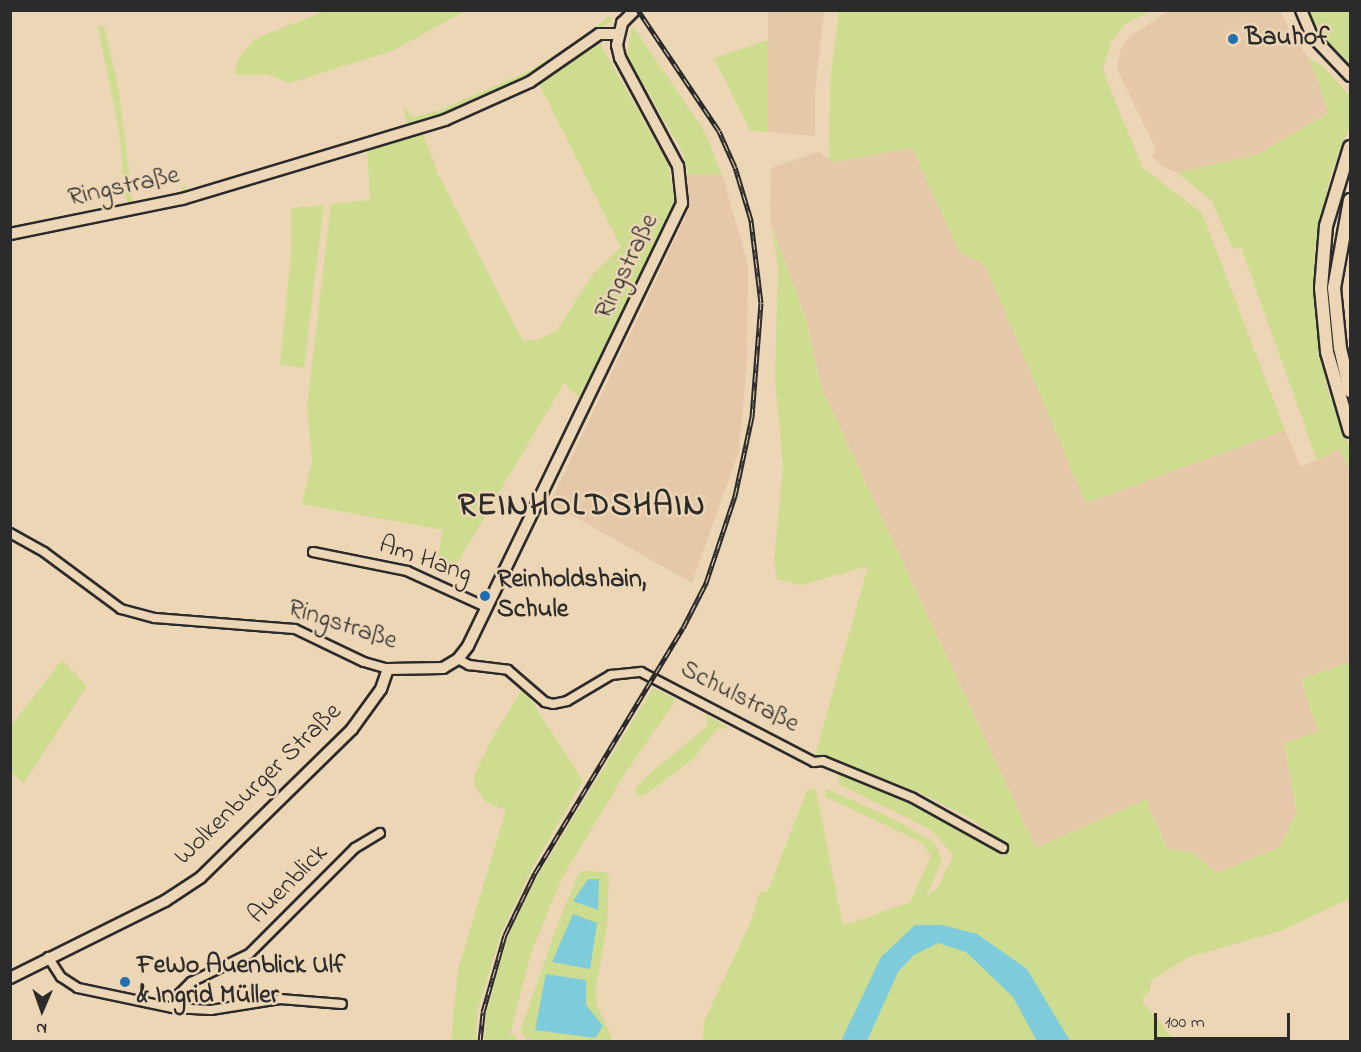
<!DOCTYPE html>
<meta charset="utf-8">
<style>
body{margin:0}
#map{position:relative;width:1361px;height:1052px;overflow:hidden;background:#edd6b6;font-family:"Indie Flower",sans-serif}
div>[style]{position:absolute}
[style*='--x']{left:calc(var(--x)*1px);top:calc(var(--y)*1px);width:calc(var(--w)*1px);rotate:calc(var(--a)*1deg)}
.built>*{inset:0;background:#e4c8a7}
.green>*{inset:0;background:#cddc8f}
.water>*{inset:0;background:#7ecbdc}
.roads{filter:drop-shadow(2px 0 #2b2b2b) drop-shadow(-2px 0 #2b2b2b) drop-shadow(0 2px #2b2b2b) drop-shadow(0 -2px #2b2b2b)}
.minor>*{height:8px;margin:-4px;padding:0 4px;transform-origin:4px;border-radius:4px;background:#edd6b6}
.tertiary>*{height:10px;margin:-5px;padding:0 5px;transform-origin:5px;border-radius:5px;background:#edd6b6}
.secondary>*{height:10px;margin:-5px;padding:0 5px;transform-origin:5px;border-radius:5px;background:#edd6b6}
.primary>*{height:12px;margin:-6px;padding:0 6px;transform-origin:6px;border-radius:6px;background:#edd6b6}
.rail>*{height:5px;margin-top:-2.5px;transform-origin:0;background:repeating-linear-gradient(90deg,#edd6b6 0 9px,#2b2b2b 0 18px);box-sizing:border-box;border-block:2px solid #2b2b2b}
.dots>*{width:16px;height:16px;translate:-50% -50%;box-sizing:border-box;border:3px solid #edd6b6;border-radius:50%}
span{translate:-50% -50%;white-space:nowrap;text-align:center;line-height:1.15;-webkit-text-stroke:5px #edd6b6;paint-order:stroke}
.poi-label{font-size:26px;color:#2b2b2b;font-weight:700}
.left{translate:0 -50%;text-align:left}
.street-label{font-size:26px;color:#2b2b2b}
.district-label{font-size:32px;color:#2b2b2b;font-weight:700;letter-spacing:1.5px}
.frame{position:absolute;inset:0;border:12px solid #2b2b2b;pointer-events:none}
.north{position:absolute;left:12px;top:980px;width:60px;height:60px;-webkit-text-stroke:4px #edd6b6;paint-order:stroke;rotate:182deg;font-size:16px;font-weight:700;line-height:24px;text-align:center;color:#2b2b2b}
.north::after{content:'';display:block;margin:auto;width:21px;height:27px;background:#2b2b2b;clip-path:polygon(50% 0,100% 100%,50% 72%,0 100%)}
.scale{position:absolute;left:1154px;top:1013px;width:136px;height:27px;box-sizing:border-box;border:3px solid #2b2b2b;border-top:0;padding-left:8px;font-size:18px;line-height:21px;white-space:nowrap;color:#2b2b2b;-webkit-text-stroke:4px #edd6b6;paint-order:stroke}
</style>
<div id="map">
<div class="built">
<i style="clip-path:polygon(768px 11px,824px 11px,815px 94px,815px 136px,768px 132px)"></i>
<i style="clip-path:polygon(1168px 11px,1281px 11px,1291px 35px,1309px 58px,1329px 112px,1259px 154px,1178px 173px,1163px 167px,1152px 156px,1156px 150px,1117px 69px,1120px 51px,1130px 36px)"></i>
<i style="clip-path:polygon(912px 148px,959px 250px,985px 264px,1086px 502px,1285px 430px,1301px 467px,1340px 449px,1350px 472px,1350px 662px,1301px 679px,1319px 733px,1284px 743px,1297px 811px,1280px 847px,1216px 873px,1193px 853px,1167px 849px,1146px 799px,1036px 848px,822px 389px,805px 316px,770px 222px,771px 168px,818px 152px,834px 162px)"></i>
<i style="clip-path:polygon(722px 174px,748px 265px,747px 362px,739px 451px,692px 583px,550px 503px,685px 218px,688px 175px)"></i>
</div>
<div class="green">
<i style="clip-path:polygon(325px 11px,325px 10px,465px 11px,392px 51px,289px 83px,269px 75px,235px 75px,237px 61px,254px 39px)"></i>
<i style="clip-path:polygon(839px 11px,1150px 11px,1124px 25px,1111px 42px,1103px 68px,1108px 84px,1143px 168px,1202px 213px,1285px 430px,1086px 503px,985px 265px,959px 251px,912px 148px,834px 162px,829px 159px,830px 82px)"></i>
<i style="clip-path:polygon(1308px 11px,1350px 11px,1350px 64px,1325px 40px)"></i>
<i style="clip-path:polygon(609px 15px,612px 21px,530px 76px,439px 116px,407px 126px,403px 106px,413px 117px,438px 111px,529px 71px,591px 32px)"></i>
<i style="clip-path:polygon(632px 25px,703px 129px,722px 174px,688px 175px,683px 153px,627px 56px)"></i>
<i style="clip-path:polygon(104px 26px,118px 86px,133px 203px,180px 193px,185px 184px,187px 193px,131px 205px,125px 197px,119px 130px,98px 27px)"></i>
<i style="clip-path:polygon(768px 40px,768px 132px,750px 131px,714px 58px)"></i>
<i style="clip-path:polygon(600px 43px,668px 164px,674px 200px,669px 218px,615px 330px,579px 397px,564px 383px,455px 567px,438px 555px,443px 530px,302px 504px,312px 460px,307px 406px,331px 204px,370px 200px,367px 146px,422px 132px,438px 173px,520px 336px,524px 341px,538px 340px,557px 330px,593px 274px,621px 247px,538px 82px)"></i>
<i style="clip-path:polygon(1309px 58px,1323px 66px,1350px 96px,1350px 125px,1330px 177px,1315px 247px,1313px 286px,1321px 360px,1329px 394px,1350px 449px,1350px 472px,1340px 449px,1317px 460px,1241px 247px,1233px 249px,1212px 201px,1178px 173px,1259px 154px,1329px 112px)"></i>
<i style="clip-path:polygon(324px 205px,304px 368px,280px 364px,291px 254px,291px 208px)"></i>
<i style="clip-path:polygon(771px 225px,805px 316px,822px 389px,1036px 848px,1146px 799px,1167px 849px,1193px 853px,1216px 873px,1280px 847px,1297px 811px,1284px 743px,1318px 732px,1301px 679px,1350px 662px,1350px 898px,1283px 930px,1189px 957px,1151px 980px,1150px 992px,1141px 1000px,1175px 1041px,703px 1042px,704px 1022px,751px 921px,760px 892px,768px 891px,808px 788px,816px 790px,843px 926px,910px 902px,931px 856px,923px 844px,907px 835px,825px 797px,825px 788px,900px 822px,935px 844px,942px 860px,926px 896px,938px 888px,953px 855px,930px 829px,840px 785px,836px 772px,912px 804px,984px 845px,990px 834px,975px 821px,916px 791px,826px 756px,815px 756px,868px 566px,801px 585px,777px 579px,774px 560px,783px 467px,775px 379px,778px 266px)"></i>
<i style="clip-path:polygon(62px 660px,87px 686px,23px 784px,11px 771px,11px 726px)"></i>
<i style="clip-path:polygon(523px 688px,583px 781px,531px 870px,501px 934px,477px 1012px,476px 1041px,451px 1041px,458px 970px,506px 810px,486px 802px,475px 787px,474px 776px,491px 740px)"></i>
<i style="clip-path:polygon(653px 688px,675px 699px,674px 703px,626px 772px,562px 878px,531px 953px,510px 1034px,517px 1036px,517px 1041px,485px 1041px,486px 1014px,508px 936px,538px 875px)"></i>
<i style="clip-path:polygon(705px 714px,729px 728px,717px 729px,693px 759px,645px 795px,636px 796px,636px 787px,649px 774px,704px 729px,708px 723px)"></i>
<i style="clip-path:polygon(evenodd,583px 871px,605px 872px,609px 876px,607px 925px,596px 987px,597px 1005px,612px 1038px,611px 1041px,537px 1041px,524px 1037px,521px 1030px,555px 931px,578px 875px,583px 871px,546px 974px,586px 980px,586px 1005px,546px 974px)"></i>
</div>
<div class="water">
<i style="clip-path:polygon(588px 879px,599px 879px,598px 910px,573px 901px)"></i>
<i style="clip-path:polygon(573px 914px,597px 923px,590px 969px,552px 962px)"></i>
<i style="clip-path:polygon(915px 925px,942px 925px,977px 934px,1027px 969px,1070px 1041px,1037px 1041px,1013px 997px,966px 952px,938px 943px,914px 955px,898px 972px,867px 1041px,841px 1041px,881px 957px)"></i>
<i style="clip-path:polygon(546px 974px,586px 980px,586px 1005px,603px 1026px,595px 1038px,535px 1030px)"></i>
</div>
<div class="roads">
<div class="minor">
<i style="--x:10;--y:533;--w:39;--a:29"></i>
<i style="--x:44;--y:552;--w:96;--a:36.5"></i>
<i style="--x:121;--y:609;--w:35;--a:15"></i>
<i style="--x:155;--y:618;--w:140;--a:4.5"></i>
<i style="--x:295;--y:629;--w:76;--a:25.6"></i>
<i style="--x:364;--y:662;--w:25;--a:16"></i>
<i style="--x:313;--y:552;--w:96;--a:11.4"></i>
<i style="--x:407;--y:571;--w:87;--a:24.5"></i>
<i style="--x:458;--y:659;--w:13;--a:29"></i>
<i style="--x:469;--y:665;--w:39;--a:7"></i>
<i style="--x:508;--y:670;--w:49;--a:40.9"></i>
<i style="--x:545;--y:702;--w:8;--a:14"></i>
<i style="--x:553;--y:704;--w:14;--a:-12"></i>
<i style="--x:567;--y:701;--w:51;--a:-30.6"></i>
<i style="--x:611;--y:675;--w:30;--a:-6"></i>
<i style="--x:641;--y:672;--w:195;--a:27.5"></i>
<i style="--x:814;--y:762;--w:9;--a:-6"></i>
<i style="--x:823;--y:761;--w:97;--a:22.3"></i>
<i style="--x:913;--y:798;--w:103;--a:29.1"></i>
<i style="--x:48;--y:957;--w:24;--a:57"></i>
<i style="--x:61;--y:977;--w:20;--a:33"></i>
<i style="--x:78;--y:988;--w:97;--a:11.9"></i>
<i style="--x:173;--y:1008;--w:38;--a:3"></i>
<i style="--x:211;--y:1010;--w:70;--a:-9.1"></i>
<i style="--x:280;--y:999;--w:62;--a:4.6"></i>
<i style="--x:173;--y:1008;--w:15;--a:-67"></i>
<i style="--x:179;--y:994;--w:17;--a:-45"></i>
<i style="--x:191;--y:982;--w:64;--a:-25.8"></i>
<i style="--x:249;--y:954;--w:150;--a:-45"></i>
<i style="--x:355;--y:848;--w:29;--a:-31"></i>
</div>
<div class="tertiary">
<i style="--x:10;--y:234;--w:176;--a:-11.5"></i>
<i style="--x:182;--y:199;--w:275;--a:-16.7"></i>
<i style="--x:445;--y:120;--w:93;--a:-24.1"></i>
<i style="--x:530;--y:82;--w:84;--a:-34.8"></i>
<i style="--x:599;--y:34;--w:20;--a:0"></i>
<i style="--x:10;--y:978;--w:173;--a:-26.4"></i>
<i style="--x:165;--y:901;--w:42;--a:-33.3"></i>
<i style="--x:200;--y:878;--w:213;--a:-44.4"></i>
<i style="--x:352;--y:729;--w:49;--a:-54.1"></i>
<i style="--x:381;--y:689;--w:21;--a:-71"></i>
<i style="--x:388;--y:669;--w:55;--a:-1"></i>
<i style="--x:443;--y:668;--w:17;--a:-31"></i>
<i style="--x:458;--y:659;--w:16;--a:-52"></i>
<i style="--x:468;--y:646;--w:492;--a:-64.2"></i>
<i style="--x:682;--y:203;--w:37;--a:-96"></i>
<i style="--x:678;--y:166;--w:123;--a:-118.2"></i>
<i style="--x:620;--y:58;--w:13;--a:-103"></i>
<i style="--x:617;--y:45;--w:23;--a:-77"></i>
<i style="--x:622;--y:23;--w:18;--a:-45"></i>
</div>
<div class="secondary">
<i style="--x:1301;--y:10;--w:28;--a:67"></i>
<i style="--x:1312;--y:36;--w:55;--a:46.5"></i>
</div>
<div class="primary">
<i style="--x:1350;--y:147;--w:83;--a:106.9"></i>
<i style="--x:1326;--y:226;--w:62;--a:94.6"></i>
<i style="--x:1321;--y:288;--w:64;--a:84.6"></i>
<i style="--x:1327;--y:352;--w:82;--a:73.8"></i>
<i style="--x:1350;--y:200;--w:89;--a:100.3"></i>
<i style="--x:1334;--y:288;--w:60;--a:84.3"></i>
<i style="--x:1340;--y:348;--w:44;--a:76.9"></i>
</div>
</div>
<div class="rail">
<i style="--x:480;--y:1042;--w:30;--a:-84"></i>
<i style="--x:483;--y:1012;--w:80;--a:-74.1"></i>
<i style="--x:505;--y:935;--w:69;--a:-64.2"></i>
<i style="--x:535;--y:873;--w:286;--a:-58.9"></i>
<i style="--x:683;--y:628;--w:51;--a:-62.9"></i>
<i style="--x:706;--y:583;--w:92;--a:-71.6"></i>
<i style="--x:735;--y:496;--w:81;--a:-77.9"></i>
<i style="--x:752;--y:417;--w:114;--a:-85.5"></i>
<i style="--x:761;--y:303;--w:84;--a:-96.9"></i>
<i style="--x:751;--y:220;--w:55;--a:-106.8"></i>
<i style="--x:735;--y:167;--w:39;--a:-114"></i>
<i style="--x:719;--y:131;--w:146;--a:-123.8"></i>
</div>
<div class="dots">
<i style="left:1233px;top:39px;background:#1f6fb2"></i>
<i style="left:485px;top:596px;background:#1f6fb2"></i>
<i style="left:125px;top:982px;background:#1f6fb2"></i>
</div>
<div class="poi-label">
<span class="left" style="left:1245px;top:39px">Bauhof</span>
<span class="left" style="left:497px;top:596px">Reinholdshain,<br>Schule</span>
<span class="left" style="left:137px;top:982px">FeWo Auenblick Ulf<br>&amp; Ingrid Müller</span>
</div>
<div class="street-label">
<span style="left:124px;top:188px;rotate:-12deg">Ringstraße</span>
<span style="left:628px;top:267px;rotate:-64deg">Ringstraße</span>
<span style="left:425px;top:561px;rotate:19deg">Am Hang</span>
<span style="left:342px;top:626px;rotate:18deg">Ringstraße</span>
<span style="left:739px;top:698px;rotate:27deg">Schulstraße</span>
<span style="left:259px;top:785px;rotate:-44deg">Wolkenburger Straße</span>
<span style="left:289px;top:885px;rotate:-45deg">Auenblick</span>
</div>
<div class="district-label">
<span style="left:582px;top:507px">REINHOLDSHAIN</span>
</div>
<div class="frame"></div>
<div class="north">N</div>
<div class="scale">100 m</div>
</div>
